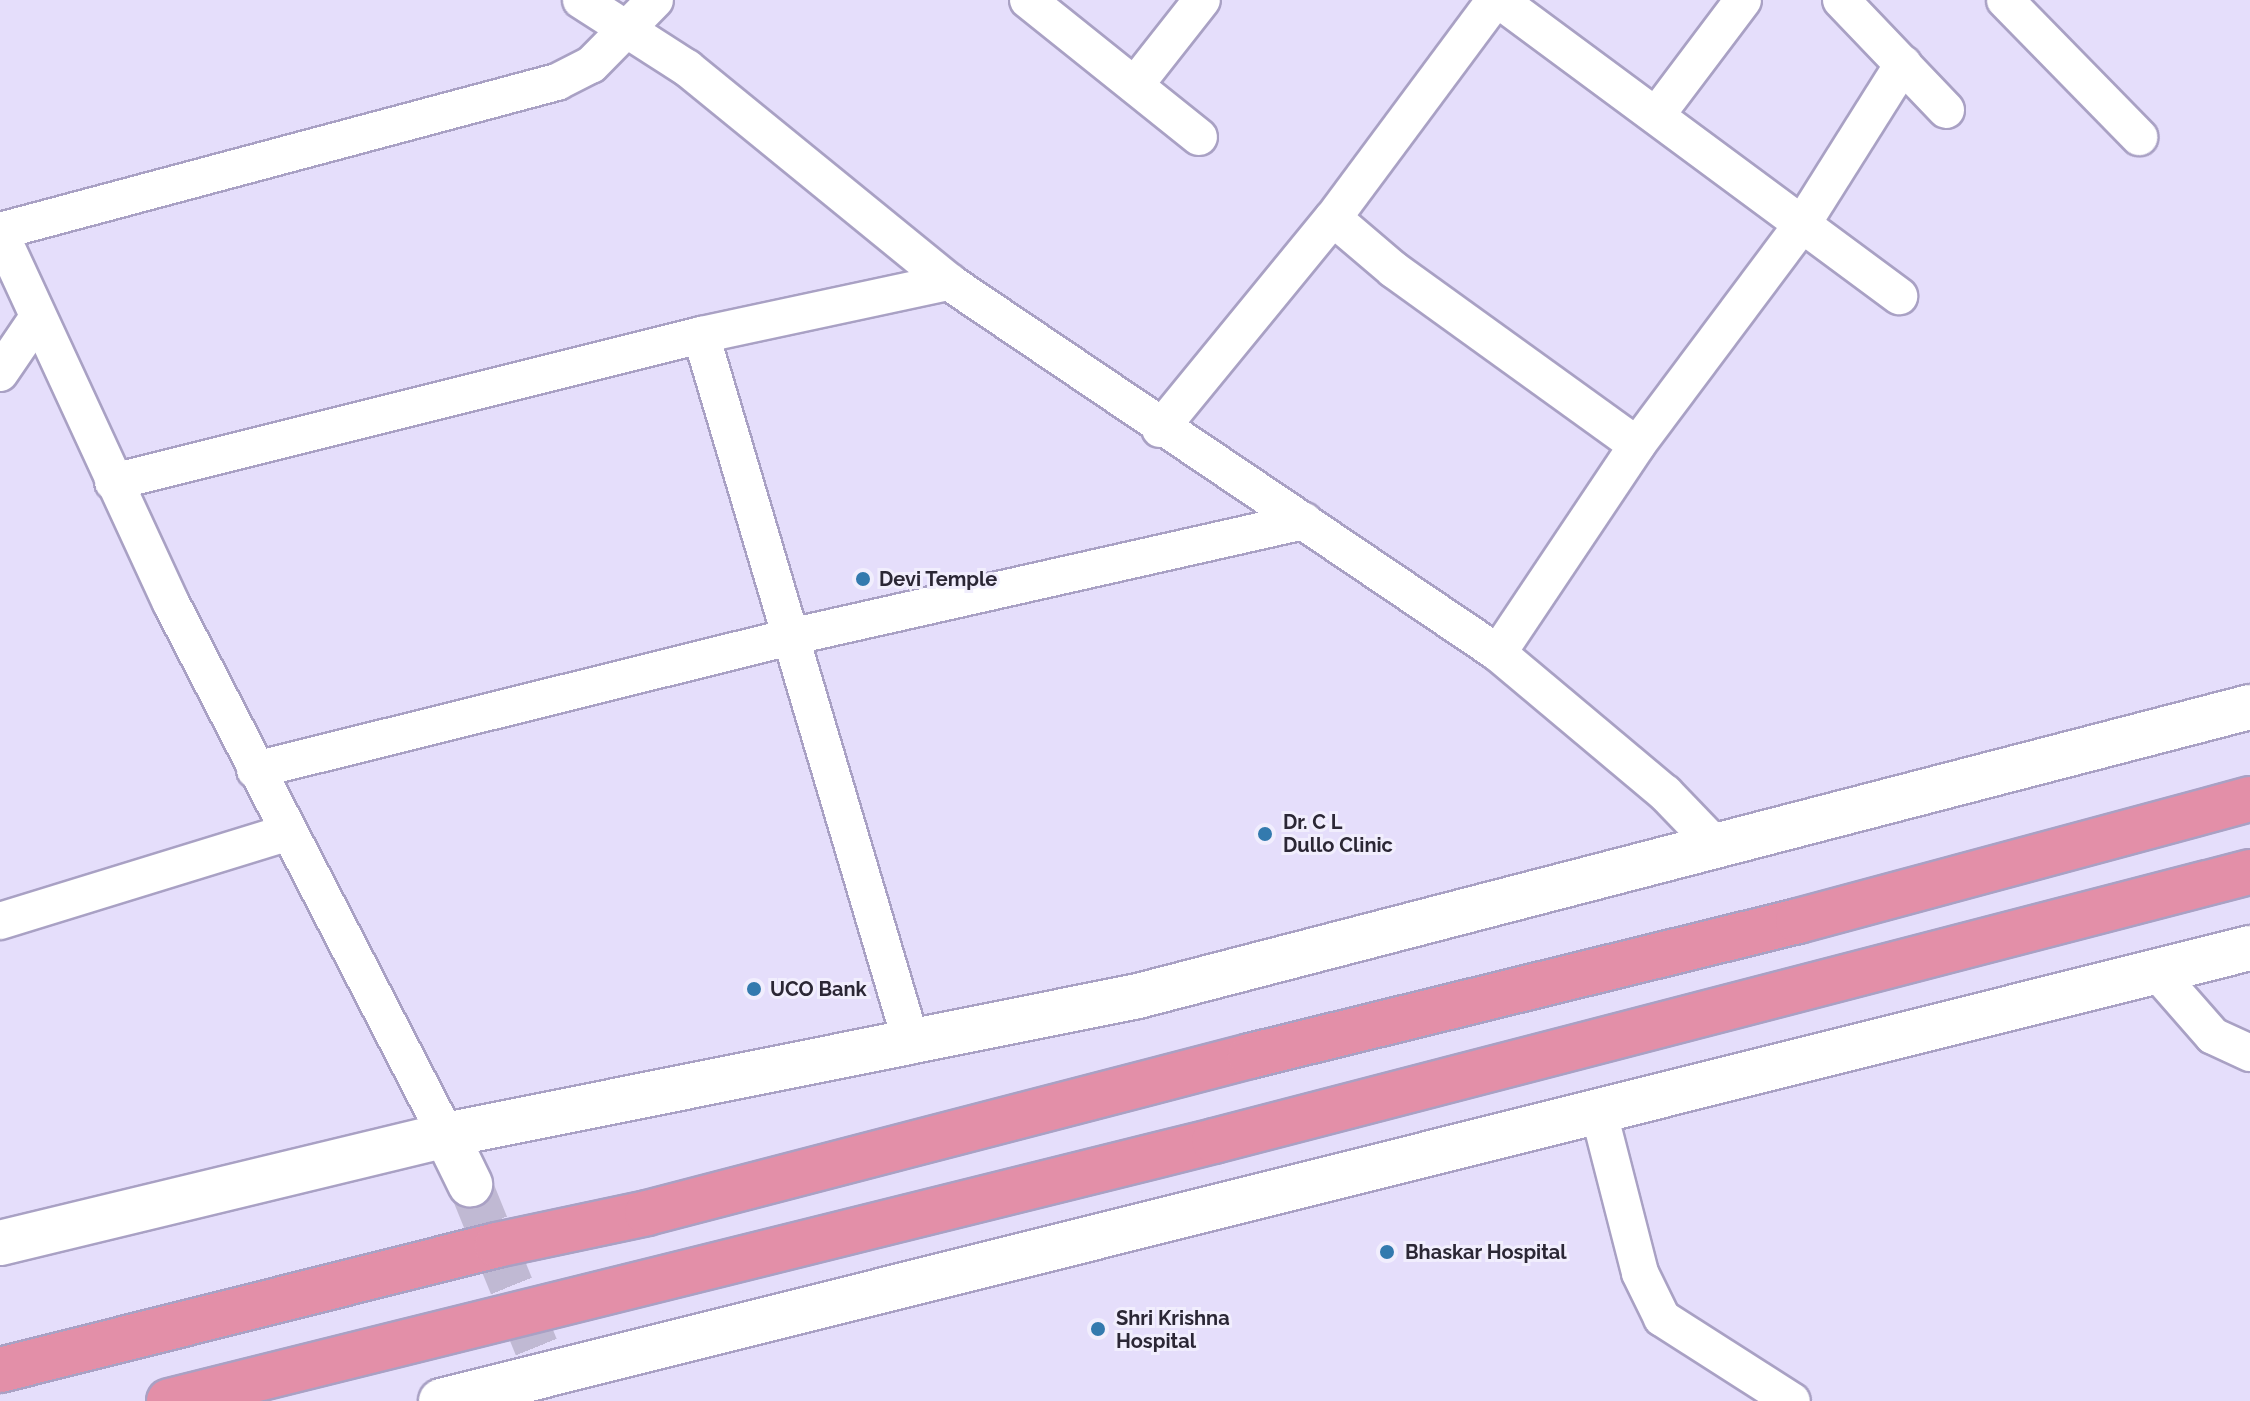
<!DOCTYPE html>
<style>
body{margin:0}
#map{position:relative;width:2250px;height:1401px;overflow:hidden;background:#e5defb;font-family:Raleway,sans-serif}
div>[style]{position:absolute}
[style*='--x']{left:calc(var(--x)*1px);top:calc(var(--y)*1px);width:calc(var(--w)*1px);rotate:calc(var(--a)*1deg)}
.tertiary-tunnel>*{height:44px;margin-top:-22px;transform-origin:0;background:repeating-linear-gradient(90deg,#c0b9d3 0 44px,transparent 0 66px)}
.roads{filter:drop-shadow(2px 0 #a9a1c4) drop-shadow(-2px 0 #a9a1c4) drop-shadow(0 2px #a9a1c4) drop-shadow(0 -2px #a9a1c4)}
.minor>*{height:36px;margin:-18px;padding:0 18px;transform-origin:18px;border-radius:18px;background:#fff}
.tertiary>*{height:44px;margin:-22px;padding:0 22px;transform-origin:22px;border-radius:22px;background:#fff}
.trunk>*{height:44px;margin:-22px;padding:0 22px;transform-origin:22px;border-radius:22px;background:#e38fa8}
.dots>*{width:22px;height:22px;translate:-50% -50%;box-sizing:border-box;border:4px solid #f1eefd;border-radius:50%}
span{translate:-50% -50%;white-space:nowrap;text-align:center;line-height:1.15;-webkit-text-stroke:6px #f1eefd;paint-order:stroke}
.poi-label{font-size:20px;color:#2b2735;font-weight:700}
.left{translate:0 -50%;text-align:left}
</style>
<div id="map">
<div class="tertiary-tunnel">
<i style="--x:470;--y:1184;--w:186;--a:67.9"></i>
</div>
<div class="roads">
<div class="minor">
<i style="--x:581;--y:0;--w:126;--a:32.7"></i>
<i style="--x:687;--y:68;--w:338;--a:39.2"></i>
<i style="--x:949;--y:282;--w:663;--a:34.05"></i>
<i style="--x:1498;--y:653;--w:218;--a:40"></i>
<i style="--x:1665;--y:793;--w:75;--a:46.1"></i>
<i style="--x:1028;--y:0;--w:219;--a:38.7"></i>
<i style="--x:1499;--y:0;--w:498;--a:36.5"></i>
<i style="--x:1841;--y:0;--w:152;--a:46.3"></i>
<i style="--x:2005;--y:0;--w:192;--a:45.6"></i>
<i style="--x:1135;--y:85;--w:108;--a:-51.8"></i>
<i style="--x:1658;--y:113;--w:141;--a:-53"></i>
<i style="--x:1333;--y:218;--w:80;--a:40.4"></i>
<i style="--x:1394;--y:270;--w:299;--a:35.8"></i>
<i style="--x:0;--y:231;--w:577;--a:-14.98"></i>
<i style="--x:557;--y:82;--w:38;--a:-27"></i>
<i style="--x:591;--y:65;--w:91;--a:-45.4"></i>
<i style="--x:0;--y:233;--w:408;--a:65.2"></i>
<i style="--x:171;--y:603;--w:599;--a:62.66"></i>
<i style="--x:701;--y:335;--w:741;--a:73.45"></i>
<i style="--x:0;--y:373;--w:64;--a:-55.8"></i>
<i style="--x:1160;--y:429;--w:273;--a:-50.7"></i>
<i style="--x:1333;--y:218;--w:272;--a:-53.4"></i>
<i style="--x:113;--y:482;--w:606;--a:-14.04"></i>
<i style="--x:701;--y:335;--w:254;--a:-12.1"></i>
<i style="--x:1498;--y:653;--w:250;--a:-56.2"></i>
<i style="--x:1637;--y:445;--w:277;--a:-53.2"></i>
<i style="--x:1803;--y:223;--w:188;--a:-57.8"></i>
<i style="--x:255;--y:770;--w:551;--a:-13.96"></i>
<i style="--x:790;--y:637;--w:527;--a:-12.72"></i>
<i style="--x:0;--y:921;--w:299;--a:-17.1"></i>
<i style="--x:2156;--y:971;--w:86;--a:48.8"></i>
<i style="--x:2213;--y:1036;--w:41;--a:24.7"></i>
<i style="--x:1599;--y:1113;--w:165;--a:75.6"></i>
<i style="--x:1640;--y:1273;--w:50;--a:63.9"></i>
<i style="--x:1662;--y:1318;--w:154;--a:32.6"></i>
</div>
<div class="tertiary">
<i style="--x:446;--y:1135;--w:55;--a:63.9"></i>
<i style="--x:0;--y:1243;--w:459;--a:-13.6"></i>
<i style="--x:446;--y:1135;--w:706;--a:-11.36"></i>
<i style="--x:1138;--y:996;--w:1149;--a:-14.57"></i>
<i style="--x:441;--y:1401;--w:1865;--a:-14.06"></i>
</div>
<div class="trunk">
<i style="--x:0;--y:1370;--w:512;--a:-14.12"></i>
<i style="--x:497;--y:1245;--w:153;--a:-12"></i>
<i style="--x:647;--y:1213;--w:623;--a:-14.59"></i>
<i style="--x:1250;--y:1056;--w:564;--a:-13.84"></i>
<i style="--x:1798;--y:921;--w:468;--a:-15.1"></i>
<i style="--x:169;--y:1401;--w:1077;--a:-13.97"></i>
<i style="--x:1214;--y:1141;--w:1070;--a:-14.56"></i>
</div>
</div>
<div class="dots">
<i style="left:863px;top:579px;background:#337aae"></i>
<i style="left:1265px;top:834px;background:#337aae"></i>
<i style="left:754px;top:989px;background:#337aae"></i>
<i style="left:1387px;top:1252px;background:#337aae"></i>
<i style="left:1098px;top:1329px;background:#337aae"></i>
</div>
<div class="poi-label">
<span class="left" style="left:879px;top:579px">Devi Temple</span>
<span class="left" style="left:1283px;top:834px">Dr. C L<br>Dullo Clinic</span>
<span class="left" style="left:770px;top:989px">UCO Bank</span>
<span class="left" style="left:1405px;top:1252px">Bhaskar Hospital</span>
<span class="left" style="left:1116px;top:1330px">Shri Krishna<br>Hospital</span>
</div>
</div>
